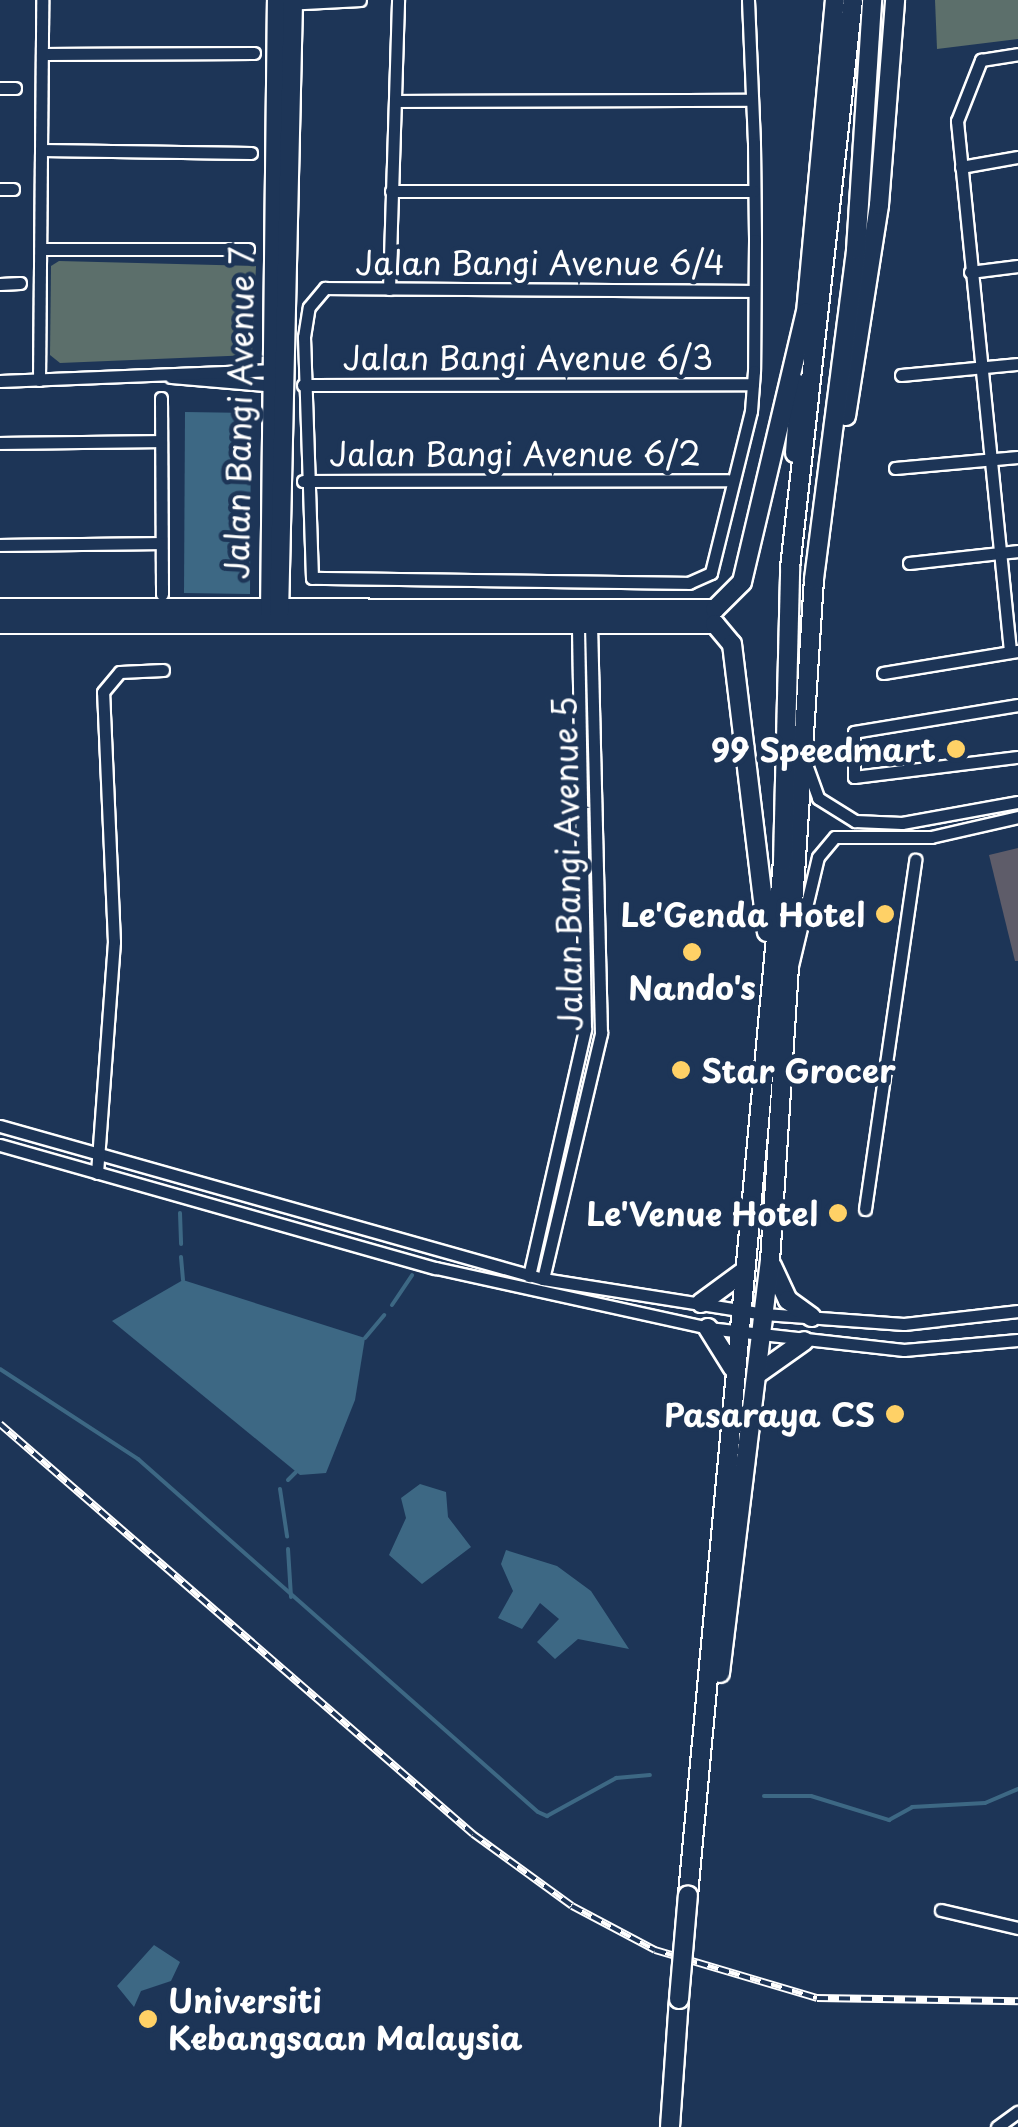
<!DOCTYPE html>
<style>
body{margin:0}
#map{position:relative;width:1018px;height:2127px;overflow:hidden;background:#1d3557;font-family:"Playpen Sans",sans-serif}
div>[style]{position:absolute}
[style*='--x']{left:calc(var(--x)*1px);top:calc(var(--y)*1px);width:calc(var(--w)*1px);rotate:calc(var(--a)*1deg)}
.green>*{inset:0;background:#5c6f6b}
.water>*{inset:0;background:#3d6884}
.stream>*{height:4px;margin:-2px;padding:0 2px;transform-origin:2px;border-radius:2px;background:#3d6884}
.building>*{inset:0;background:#5e5c69}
.roads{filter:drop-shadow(2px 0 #fff) drop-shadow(-2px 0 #fff) drop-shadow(0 2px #fff) drop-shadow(0 -2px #fff)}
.street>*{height:11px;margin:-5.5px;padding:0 5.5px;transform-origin:5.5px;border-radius:5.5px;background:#1d3557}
.secondary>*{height:18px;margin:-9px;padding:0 9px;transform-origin:9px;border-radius:9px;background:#1d3557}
.rail>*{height:8px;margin-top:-4px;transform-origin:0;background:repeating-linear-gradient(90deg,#1d3557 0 11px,#fff 0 22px);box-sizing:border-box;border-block:2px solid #fff}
.bridges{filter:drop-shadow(2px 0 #fff) drop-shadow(-2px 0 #fff) drop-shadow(0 2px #fff) drop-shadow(0 -2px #fff)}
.secondary-bridge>*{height:18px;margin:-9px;padding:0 9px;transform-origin:9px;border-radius:9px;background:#1d3557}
.dots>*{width:28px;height:28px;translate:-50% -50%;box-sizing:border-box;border:5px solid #1d3557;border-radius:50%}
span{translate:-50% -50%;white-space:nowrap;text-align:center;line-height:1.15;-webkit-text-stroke:9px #1d3557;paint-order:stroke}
.street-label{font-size:32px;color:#fff}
.poi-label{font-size:32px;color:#fff;font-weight:700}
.right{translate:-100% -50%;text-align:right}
.left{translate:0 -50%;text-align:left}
</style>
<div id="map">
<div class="green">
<i style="clip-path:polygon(935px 0,1018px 0,1018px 39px,937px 49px)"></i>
<i style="clip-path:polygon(59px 261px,256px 266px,252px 355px,60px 363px,50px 355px,51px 266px)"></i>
</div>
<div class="water">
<i style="clip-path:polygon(185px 412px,251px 413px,250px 594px,184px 593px)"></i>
<i style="clip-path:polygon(183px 1280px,365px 1338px,355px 1400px,326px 1473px,300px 1475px,112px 1321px)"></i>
<i style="clip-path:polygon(420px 1484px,446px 1492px,448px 1517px,471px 1547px,422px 1584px,389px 1555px,406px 1518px,401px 1498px)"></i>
<i style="clip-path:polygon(506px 1550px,557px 1566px,591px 1591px,629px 1649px,578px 1639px,555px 1659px,537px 1642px,559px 1619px,540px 1603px,522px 1629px,498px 1618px,513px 1591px,501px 1564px)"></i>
<i style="clip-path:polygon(154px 1945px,180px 1962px,171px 1981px,141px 1991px,134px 2007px,117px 1986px)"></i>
</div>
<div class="stream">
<i style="--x:180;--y:1213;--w:31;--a:88"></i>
<i style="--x:181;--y:1257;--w:23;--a:85"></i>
<i style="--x:392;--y:1305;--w:36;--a:-56"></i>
<i style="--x:365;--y:1338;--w:30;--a:-50"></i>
<i style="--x:0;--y:1369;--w:165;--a:33.1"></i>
<i style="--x:138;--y:1459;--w:533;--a:41.43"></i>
<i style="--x:538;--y:1812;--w:10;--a:24"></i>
<i style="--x:547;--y:1816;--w:79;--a:-28.8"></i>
<i style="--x:616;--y:1778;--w:34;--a:-5"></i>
<i style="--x:288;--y:1480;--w:11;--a:-45"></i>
<i style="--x:280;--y:1489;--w:48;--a:81.5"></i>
<i style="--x:288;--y:1549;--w:48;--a:86.4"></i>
<i style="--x:764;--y:1796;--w:47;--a:0"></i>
<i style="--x:811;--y:1796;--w:82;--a:17.1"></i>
<i style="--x:889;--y:1820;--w:26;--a:-29"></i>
<i style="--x:912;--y:1807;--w:73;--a:-3.1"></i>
<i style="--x:985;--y:1803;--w:36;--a:-23"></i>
</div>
<div class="building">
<i style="clip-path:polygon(1018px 848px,1018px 961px,1015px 961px,989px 855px)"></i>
</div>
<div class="roads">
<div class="street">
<i style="--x:748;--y:0;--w:143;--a:87.6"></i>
<i style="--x:754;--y:143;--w:97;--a:89.4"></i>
<i style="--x:755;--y:240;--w:131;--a:90.4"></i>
<i style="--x:754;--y:371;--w:40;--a:94.3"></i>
<i style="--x:751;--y:411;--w:167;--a:103.9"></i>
<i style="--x:711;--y:573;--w:24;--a:156"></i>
<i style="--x:689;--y:583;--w:377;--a:-179.2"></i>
<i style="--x:312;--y:578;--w:241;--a:-91.9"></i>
<i style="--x:304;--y:337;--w:30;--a:-81"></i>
<i style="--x:309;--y:307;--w:25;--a:-50"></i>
<i style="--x:325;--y:288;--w:429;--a:0.4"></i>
<i style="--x:286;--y:4;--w:74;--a:-3.1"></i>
<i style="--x:43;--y:54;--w:211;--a:-0.3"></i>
<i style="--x:0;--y:88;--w:15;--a:0"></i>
<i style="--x:395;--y:101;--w:357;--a:-0.2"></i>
<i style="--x:42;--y:150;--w:209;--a:0.8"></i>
<i style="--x:961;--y:167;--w:58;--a:-10"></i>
<i style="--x:0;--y:189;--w:13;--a:0"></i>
<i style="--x:391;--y:191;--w:363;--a:0"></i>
<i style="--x:42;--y:249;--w:206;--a:0"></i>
<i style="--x:970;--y:272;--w:48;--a:-7.1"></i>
<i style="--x:0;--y:284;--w:20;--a:-3"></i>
<i style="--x:389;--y:289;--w:289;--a:-88.2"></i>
<i style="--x:901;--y:375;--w:118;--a:-5.4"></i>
<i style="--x:171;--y:377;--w:106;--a:4.9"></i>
<i style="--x:39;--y:380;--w:380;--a:-89.5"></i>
<i style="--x:0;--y:381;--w:275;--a:-2.3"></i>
<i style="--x:303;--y:385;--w:450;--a:-0.1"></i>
<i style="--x:161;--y:398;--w:196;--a:89.7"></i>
<i style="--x:0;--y:443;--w:161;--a:-0.7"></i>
<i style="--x:895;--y:468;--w:123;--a:-5.1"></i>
<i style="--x:303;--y:481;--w:425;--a:-0.1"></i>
<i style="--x:0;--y:545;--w:160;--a:-0.7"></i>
<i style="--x:909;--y:563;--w:110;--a:-6.3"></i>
<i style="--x:1010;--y:651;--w:533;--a:-95.71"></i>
<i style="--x:957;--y:121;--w:66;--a:-68.5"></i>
<i style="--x:981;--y:60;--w:37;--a:-9"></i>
<i style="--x:883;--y:673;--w:136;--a:-9.3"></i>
<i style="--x:1018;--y:705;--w:166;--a:170.7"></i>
<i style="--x:854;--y:732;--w:45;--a:90"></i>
<i style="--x:854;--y:777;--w:165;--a:-7"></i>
<i style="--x:807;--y:767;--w:33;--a:70"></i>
<i style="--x:818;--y:798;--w:44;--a:31.9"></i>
<i style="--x:855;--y:821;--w:47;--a:2.4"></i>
<i style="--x:902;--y:823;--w:118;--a:-10.3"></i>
<i style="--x:791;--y:970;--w:116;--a:-76.6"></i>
<i style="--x:818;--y:857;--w:26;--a:-50"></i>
<i style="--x:835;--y:837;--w:96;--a:0"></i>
<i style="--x:931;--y:837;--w:89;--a:-12.9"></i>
<i style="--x:0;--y:1126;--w:564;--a:15.74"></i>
<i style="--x:543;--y:1279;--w:224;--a:9"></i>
<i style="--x:764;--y:1314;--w:140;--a:4.1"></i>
<i style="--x:904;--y:1324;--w:115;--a:-6.5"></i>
<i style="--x:0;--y:1145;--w:453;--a:15.8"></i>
<i style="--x:436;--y:1268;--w:279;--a:12.4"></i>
<i style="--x:708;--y:1328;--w:197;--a:6.4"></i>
<i style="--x:904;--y:1350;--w:114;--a:-5"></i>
<i style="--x:97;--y:1173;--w:232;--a:-85.8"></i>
<i style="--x:114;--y:942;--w:250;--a:-92.5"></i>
<i style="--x:103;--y:692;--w:26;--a:-50"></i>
<i style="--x:120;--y:672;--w:43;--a:-2.7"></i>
<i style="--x:865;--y:1209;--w:353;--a:-81.8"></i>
<i style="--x:529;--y:1276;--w:253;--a:-77.2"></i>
<i style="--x:585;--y:1029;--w:408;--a:-91"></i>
<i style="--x:543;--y:1279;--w:253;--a:-76.7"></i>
<i style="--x:601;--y:1033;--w:413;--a:-91.4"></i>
<i style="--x:941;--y:1910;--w:79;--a:13.2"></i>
<i style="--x:997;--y:2127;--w:26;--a:-36"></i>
</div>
<div class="secondary">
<i style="--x:805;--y:323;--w:324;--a:-84.7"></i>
<i style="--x:846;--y:416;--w:214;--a:-81.1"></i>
<i style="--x:879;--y:205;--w:206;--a:-85.5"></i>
<i style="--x:795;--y:453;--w:69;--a:-85.9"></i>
<i style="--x:0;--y:608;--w:715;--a:0.08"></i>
<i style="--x:715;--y:609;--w:38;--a:-45"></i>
<i style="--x:742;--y:582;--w:277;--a:-76.7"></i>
<i style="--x:270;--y:613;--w:613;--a:-89.35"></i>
<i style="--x:279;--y:614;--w:614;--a:-88.69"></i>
<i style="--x:0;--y:624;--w:715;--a:0"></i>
<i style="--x:715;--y:624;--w:26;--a:50"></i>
<i style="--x:732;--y:644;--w:290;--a:83.1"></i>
<i style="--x:772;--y:1266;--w:38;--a:65"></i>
<i style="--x:788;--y:1300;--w:29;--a:36"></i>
<i style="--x:701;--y:1303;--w:52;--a:-36.4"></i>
<i style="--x:708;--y:1328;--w:47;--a:58"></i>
<i style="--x:759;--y:1373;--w:55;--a:-35.4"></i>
<i style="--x:720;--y:1673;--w:415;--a:-83.1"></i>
<i style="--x:770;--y:1261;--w:683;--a:-86.31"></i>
<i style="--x:814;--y:579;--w:332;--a:-82.7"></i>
<i style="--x:856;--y:250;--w:251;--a:-86.3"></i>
<i style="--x:688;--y:1895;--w:1037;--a:-84.75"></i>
<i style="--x:783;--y:862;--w:294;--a:-88.6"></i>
<i style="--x:790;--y:568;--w:571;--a:-83.67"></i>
<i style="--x:670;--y:2127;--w:128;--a:-86"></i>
</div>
</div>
<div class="rail">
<i style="--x:0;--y:1424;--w:626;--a:40.92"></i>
<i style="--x:473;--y:1834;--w:122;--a:36"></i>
<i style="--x:572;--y:1906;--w:94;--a:27.9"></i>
<i style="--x:655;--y:1950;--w:169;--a:16.5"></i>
<i style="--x:817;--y:1998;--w:201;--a:0.9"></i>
</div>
<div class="bridges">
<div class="secondary-bridge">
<i style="--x:679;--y:1999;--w:104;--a:-85.1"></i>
</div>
</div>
<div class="dots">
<i style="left:956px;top:749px;background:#ffd166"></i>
<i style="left:885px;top:914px;background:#ffd166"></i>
<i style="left:692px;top:952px;background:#ffd166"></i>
<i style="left:681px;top:1070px;background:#ffd166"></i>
<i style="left:838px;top:1213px;background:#ffd166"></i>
<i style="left:895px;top:1414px;background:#ffd166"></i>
<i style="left:148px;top:2019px;background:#ffd166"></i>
</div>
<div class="street-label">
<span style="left:540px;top:262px">Jalan Bangi Avenue 6/4</span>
<span style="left:528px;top:357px">Jalan Bangi Avenue 6/3</span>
<span style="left:239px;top:413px;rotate:-89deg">Jalan Bangi Avenue 7</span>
<span style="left:515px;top:453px">Jalan Bangi Avenue 6/2</span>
<span style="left:567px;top:864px;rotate:-91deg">Jalan Bangi Avenue 5</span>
</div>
<div class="poi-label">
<span class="right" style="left:936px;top:749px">99 Speedmart</span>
<span class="right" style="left:865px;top:914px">Le'Genda Hotel</span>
<span style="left:692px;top:987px">Nando's</span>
<span class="left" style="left:701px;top:1070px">Star Grocer</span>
<span class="right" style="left:818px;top:1213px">Le'Venue Hotel</span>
<span class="right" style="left:875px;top:1414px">Pasaraya CS</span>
<span class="left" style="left:168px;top:2019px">Universiti<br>Kebangsaan Malaysia</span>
</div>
</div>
